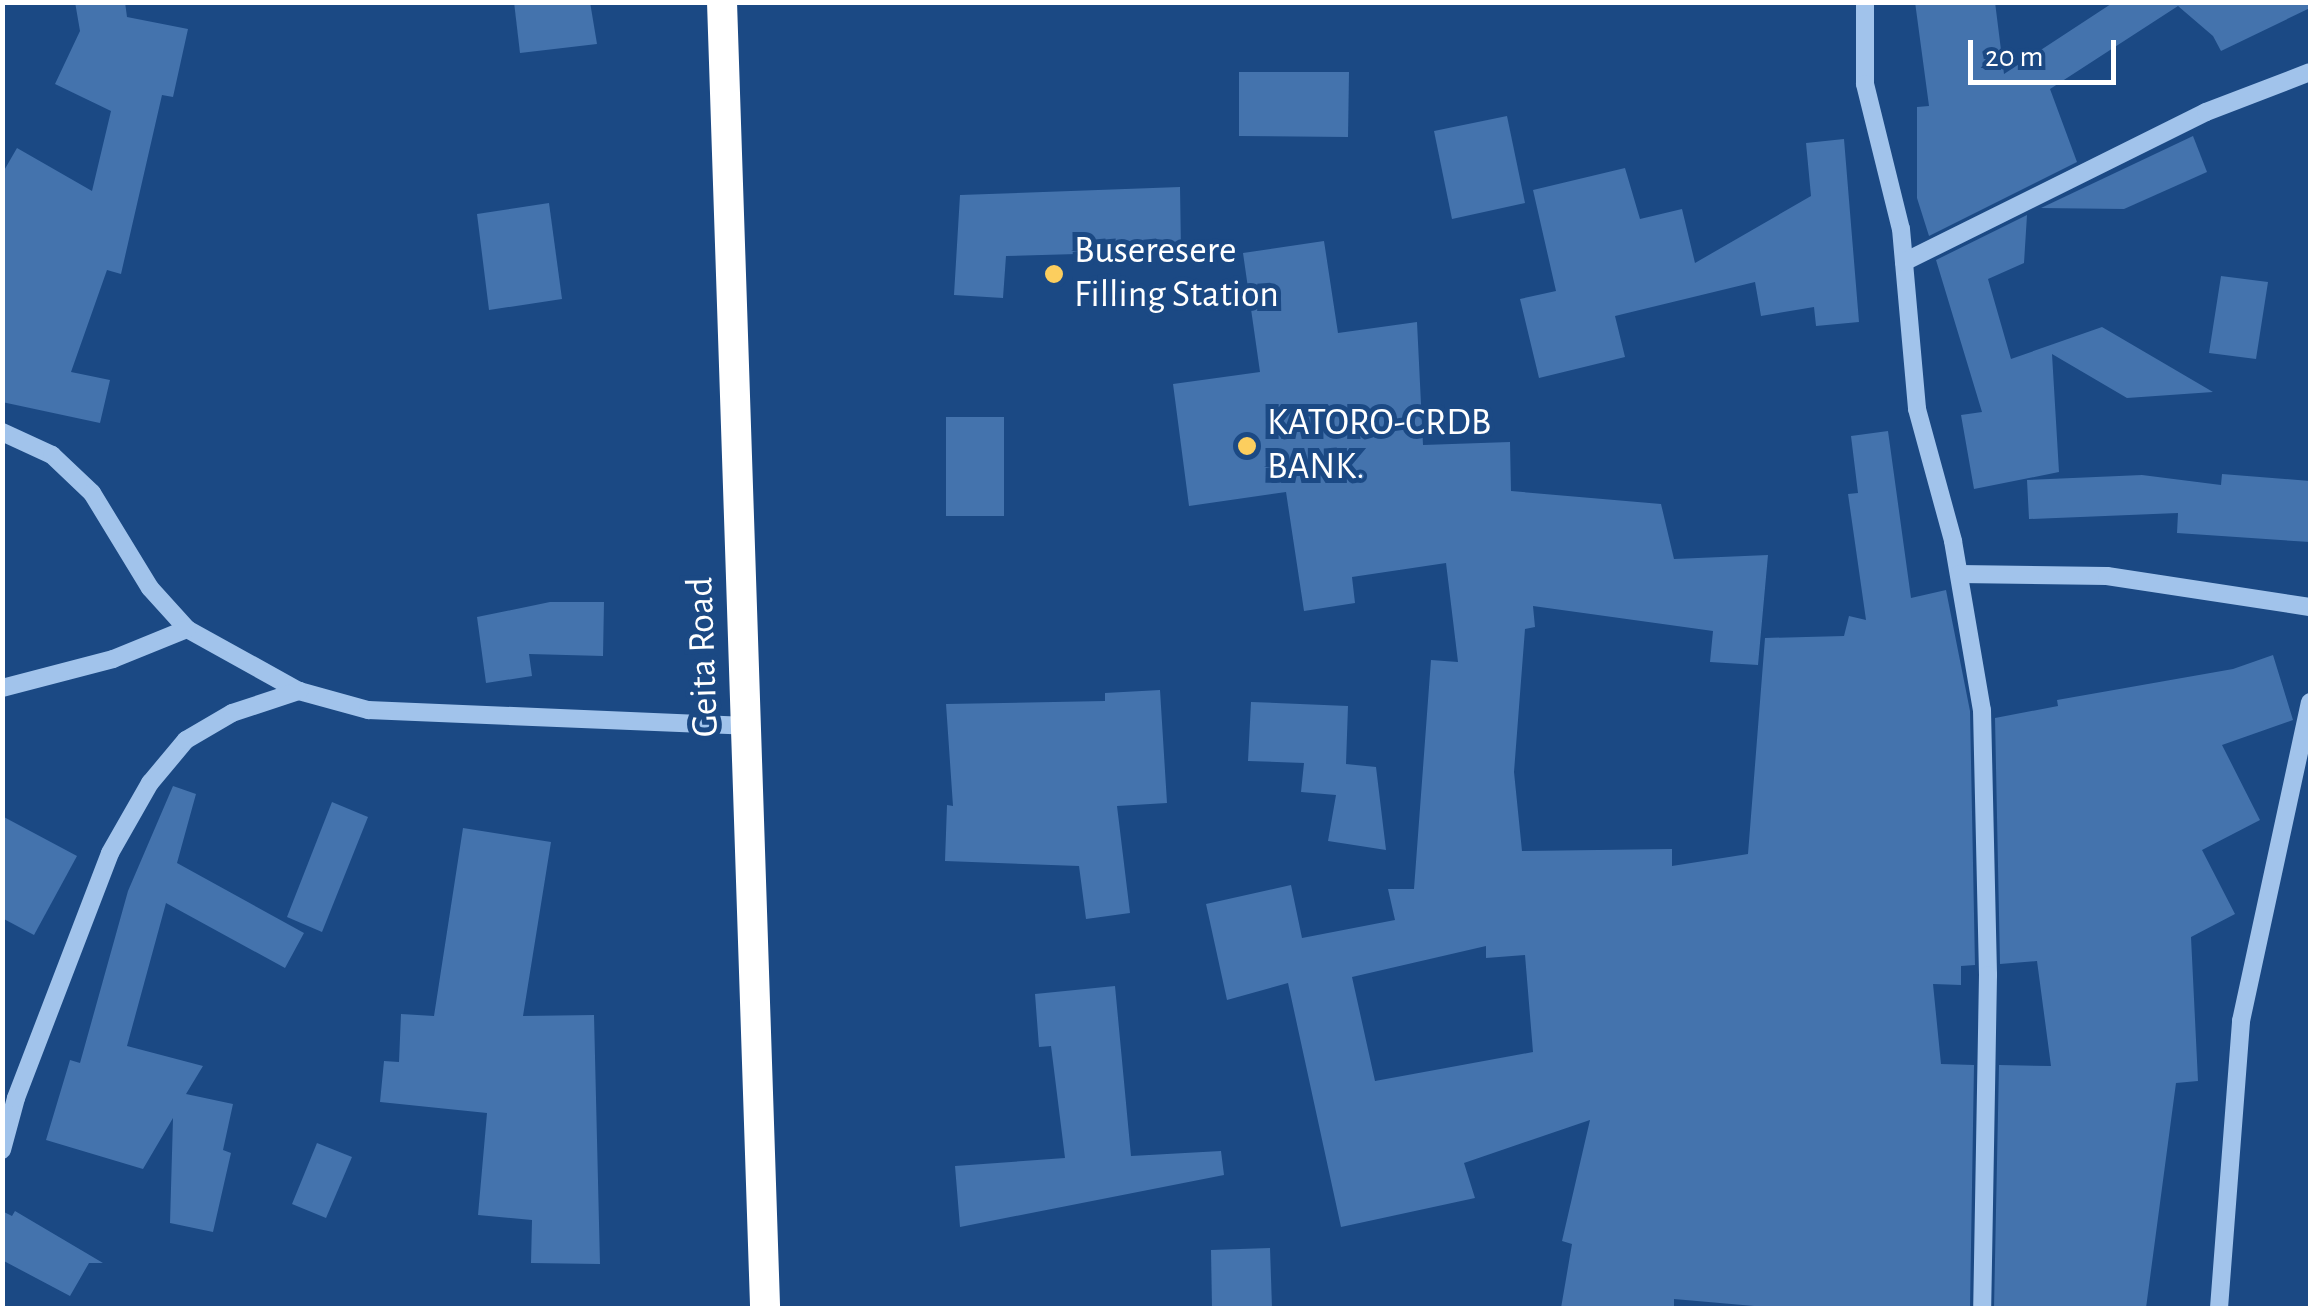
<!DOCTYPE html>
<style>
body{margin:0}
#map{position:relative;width:2313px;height:1311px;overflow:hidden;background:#1b4984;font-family:"Alegreya Sans",sans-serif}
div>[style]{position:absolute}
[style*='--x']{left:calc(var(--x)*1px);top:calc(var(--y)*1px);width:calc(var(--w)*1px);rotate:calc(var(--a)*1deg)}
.building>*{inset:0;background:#4473ad}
.minor>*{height:18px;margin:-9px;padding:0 9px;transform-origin:9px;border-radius:9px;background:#a1c3eb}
.highway>*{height:30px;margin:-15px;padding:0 15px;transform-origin:15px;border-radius:15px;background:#fff}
.dots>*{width:28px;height:28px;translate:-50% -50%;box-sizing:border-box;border:5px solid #1b4984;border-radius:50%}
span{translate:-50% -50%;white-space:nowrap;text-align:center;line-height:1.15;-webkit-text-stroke:10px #1b4984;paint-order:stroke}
.poi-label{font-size:38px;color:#fff}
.left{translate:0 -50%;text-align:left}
.street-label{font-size:38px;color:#fff}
.frame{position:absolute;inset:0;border:5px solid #fff;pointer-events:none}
.scale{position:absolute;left:1968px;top:40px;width:148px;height:45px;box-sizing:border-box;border:5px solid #fff;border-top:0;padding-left:12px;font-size:30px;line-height:35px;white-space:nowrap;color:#fff;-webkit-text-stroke:8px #1b4984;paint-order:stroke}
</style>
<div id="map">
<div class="building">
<i style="clip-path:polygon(75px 2px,125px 2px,127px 17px,188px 29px,173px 97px,162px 95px,121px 274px,107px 270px,71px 372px,110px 380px,100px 423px,2px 402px,2px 174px,17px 148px,92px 191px,111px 111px,55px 84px,80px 31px)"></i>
<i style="clip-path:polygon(514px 2px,590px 2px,597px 44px,520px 53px)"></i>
<i style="clip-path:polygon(1915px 2px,1995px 2px,2004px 74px,2114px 2px,2310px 2px,2310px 8px,2221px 51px,2213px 36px,2178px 6px,2050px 89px,2077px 162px,1929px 236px,1917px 198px,1917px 107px,1929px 106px)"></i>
<i style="clip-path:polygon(1239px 72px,1349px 72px,1348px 137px,1239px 136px)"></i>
<i style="clip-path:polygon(1507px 116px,1525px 203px,1452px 219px,1434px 131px)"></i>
<i style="clip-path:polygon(2193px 136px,2207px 172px,2124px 209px,2041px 208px)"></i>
<i style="clip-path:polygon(1844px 139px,1859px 322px,1816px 326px,1814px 307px,1761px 316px,1755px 282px,1615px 316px,1625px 357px,1539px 378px,1520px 299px,1556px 291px,1533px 190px,1625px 168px,1640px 219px,1682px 209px,1695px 263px,1811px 196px,1806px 143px)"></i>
<i style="clip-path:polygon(1180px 187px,1181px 251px,1006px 256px,1003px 298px,954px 295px,960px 195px)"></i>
<i style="clip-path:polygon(549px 203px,562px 299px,489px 310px,477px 214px)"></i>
<i style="clip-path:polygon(2027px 215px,2024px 263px,1988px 279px,2011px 359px,2102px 327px,2213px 392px,2127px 398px,2052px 354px,2059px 472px,1974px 489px,1961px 415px,1982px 412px,1936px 260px)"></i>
<i style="clip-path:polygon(evenodd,1324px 241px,1338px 333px,1417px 322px,1423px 445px,1510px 442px,1511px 491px,1661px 504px,1674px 559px,1768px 555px,1758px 665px,1710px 662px,1713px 631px,1533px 606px,1535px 627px,1525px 629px,1514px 772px,1522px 851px,1672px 849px,1672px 866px,1748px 854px,1765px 638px,1844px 636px,1849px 616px,1866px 620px,1848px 494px,1858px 493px,1851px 436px,1888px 431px,1911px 598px,1946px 590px,1970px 711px,1975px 965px,1961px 966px,1961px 985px,1933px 984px,1941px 1064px,1974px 1065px,1970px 1308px,1777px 1308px,1674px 1299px,1674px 1308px,1561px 1308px,1572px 1244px,1562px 1241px,1590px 1120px,1464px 1163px,1475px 1198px,1341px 1227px,1288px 983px,1227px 1000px,1206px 904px,1291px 885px,1302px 938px,1395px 920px,1388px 889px,1414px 889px,1431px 660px,1458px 662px,1446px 563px,1352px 577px,1355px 603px,1304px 611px,1286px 492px,1189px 506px,1173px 384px,1260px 372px,1243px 253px,1324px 241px,1486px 946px,1486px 958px,1525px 955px,1533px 1052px,1375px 1081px,1352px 977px,1486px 946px)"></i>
<i style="clip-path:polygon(2221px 276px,2268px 282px,2256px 359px,2209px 353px)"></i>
<i style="clip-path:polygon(946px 417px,1004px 417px,1004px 516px,946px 516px)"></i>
<i style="clip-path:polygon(2222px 474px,2310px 481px,2310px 542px,2177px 533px,2178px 513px,2029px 519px,2027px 480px,2142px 475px,2221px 485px)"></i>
<i style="clip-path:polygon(550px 602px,604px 602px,603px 656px,529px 654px,532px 676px,486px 683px,477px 617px)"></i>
<i style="clip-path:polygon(2273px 655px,2293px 720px,2222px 745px,2260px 820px,2202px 850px,2235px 914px,2191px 937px,2198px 1081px,2176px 1083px,2146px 1308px,1994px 1308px,1999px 1065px,2051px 1066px,2037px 961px,2000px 964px,1995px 718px,2058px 706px,2057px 700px,2233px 669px)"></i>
<i style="clip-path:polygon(1160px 690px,1167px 803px,1117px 806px,1130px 913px,1086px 919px,1079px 866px,945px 861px,947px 805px,953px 806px,946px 704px,1105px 701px,1105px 693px)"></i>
<i style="clip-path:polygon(1251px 702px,1348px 706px,1346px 764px,1376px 767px,1386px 850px,1328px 841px,1336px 795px,1301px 792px,1304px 763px,1248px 761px)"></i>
<i style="clip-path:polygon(173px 786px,196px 794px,177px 863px,304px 933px,285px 968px,166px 903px,127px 1046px,203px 1066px,186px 1094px,233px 1104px,223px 1150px,231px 1153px,213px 1232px,170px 1223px,173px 1118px,143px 1169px,46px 1140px,70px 1060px,80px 1063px,128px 891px)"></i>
<i style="clip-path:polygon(332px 802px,368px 817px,322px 932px,287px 917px)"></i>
<i style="clip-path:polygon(2px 816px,77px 856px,34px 935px,2px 918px)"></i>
<i style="clip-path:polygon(463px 828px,551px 842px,523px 1016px,594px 1015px,600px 1264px,531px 1263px,532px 1220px,478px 1215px,487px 1113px,380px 1102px,384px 1061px,399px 1062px,401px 1014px,434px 1016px)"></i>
<i style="clip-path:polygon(1115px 986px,1131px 1156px,1221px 1151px,1224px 1175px,960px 1227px,955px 1166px,1065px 1158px,1051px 1046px,1039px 1047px,1035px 994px)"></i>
<i style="clip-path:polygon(317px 1143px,352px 1157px,326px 1218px,292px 1204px)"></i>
<i style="clip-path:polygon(2px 1211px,12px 1216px,15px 1211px,103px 1263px,89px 1263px,70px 1296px,2px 1260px)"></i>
<i style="clip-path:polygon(1270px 1248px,1272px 1308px,1212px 1308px,1211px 1250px)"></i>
</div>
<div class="minor">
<i style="--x:1865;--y:2;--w:82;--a:90"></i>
<i style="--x:1865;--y:84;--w:149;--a:76.1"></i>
<i style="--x:1901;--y:229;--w:181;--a:84.9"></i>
<i style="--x:1917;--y:409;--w:137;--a:74.7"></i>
<i style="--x:1953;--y:541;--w:171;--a:80.3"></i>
<i style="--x:1982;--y:710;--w:265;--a:88.7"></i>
<i style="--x:1988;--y:975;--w:333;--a:91"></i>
<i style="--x:1904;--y:262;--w:337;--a:-26.4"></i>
<i style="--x:2206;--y:112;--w:111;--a:-21"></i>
<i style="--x:2;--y:432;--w:55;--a:24.7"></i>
<i style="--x:52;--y:455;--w:55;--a:43.5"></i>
<i style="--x:92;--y:493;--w:111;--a:58.6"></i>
<i style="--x:150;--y:588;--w:55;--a:47.9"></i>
<i style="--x:187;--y:629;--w:128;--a:29"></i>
<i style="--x:299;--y:691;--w:72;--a:15.4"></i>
<i style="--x:368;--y:710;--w:379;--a:2.4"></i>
<i style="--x:1959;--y:574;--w:148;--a:0.8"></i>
<i style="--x:2107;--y:576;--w:205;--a:8.7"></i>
<i style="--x:2;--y:688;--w:115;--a:-14.6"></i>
<i style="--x:113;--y:659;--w:80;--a:-22.1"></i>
<i style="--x:2;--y:1150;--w:54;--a:-74.9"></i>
<i style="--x:16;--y:1098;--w:262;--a:-69"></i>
<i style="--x:110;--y:853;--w:81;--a:-60.3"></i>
<i style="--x:150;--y:783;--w:56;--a:-50.1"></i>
<i style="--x:186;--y:740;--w:53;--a:-30.4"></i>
<i style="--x:232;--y:713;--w:71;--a:-18.2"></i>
<i style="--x:2219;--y:1308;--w:288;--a:-85.6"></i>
<i style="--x:2241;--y:1021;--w:326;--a:-77.8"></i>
</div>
<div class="highway">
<i style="--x:722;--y:2;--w:1307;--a:88.11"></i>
</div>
<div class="dots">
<i style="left:1054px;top:274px;background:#fcce5e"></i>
<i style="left:1247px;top:446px;background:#fcce5e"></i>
</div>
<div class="poi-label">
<span class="left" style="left:1074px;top:274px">Buseresere<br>Filling Station</span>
<span class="left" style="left:1267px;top:446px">KATORO-CRDB<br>BANK.</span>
</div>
<div class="street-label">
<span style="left:704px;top:657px;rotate:-92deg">Geita Road</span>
</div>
<div class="frame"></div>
<div class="scale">20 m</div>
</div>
